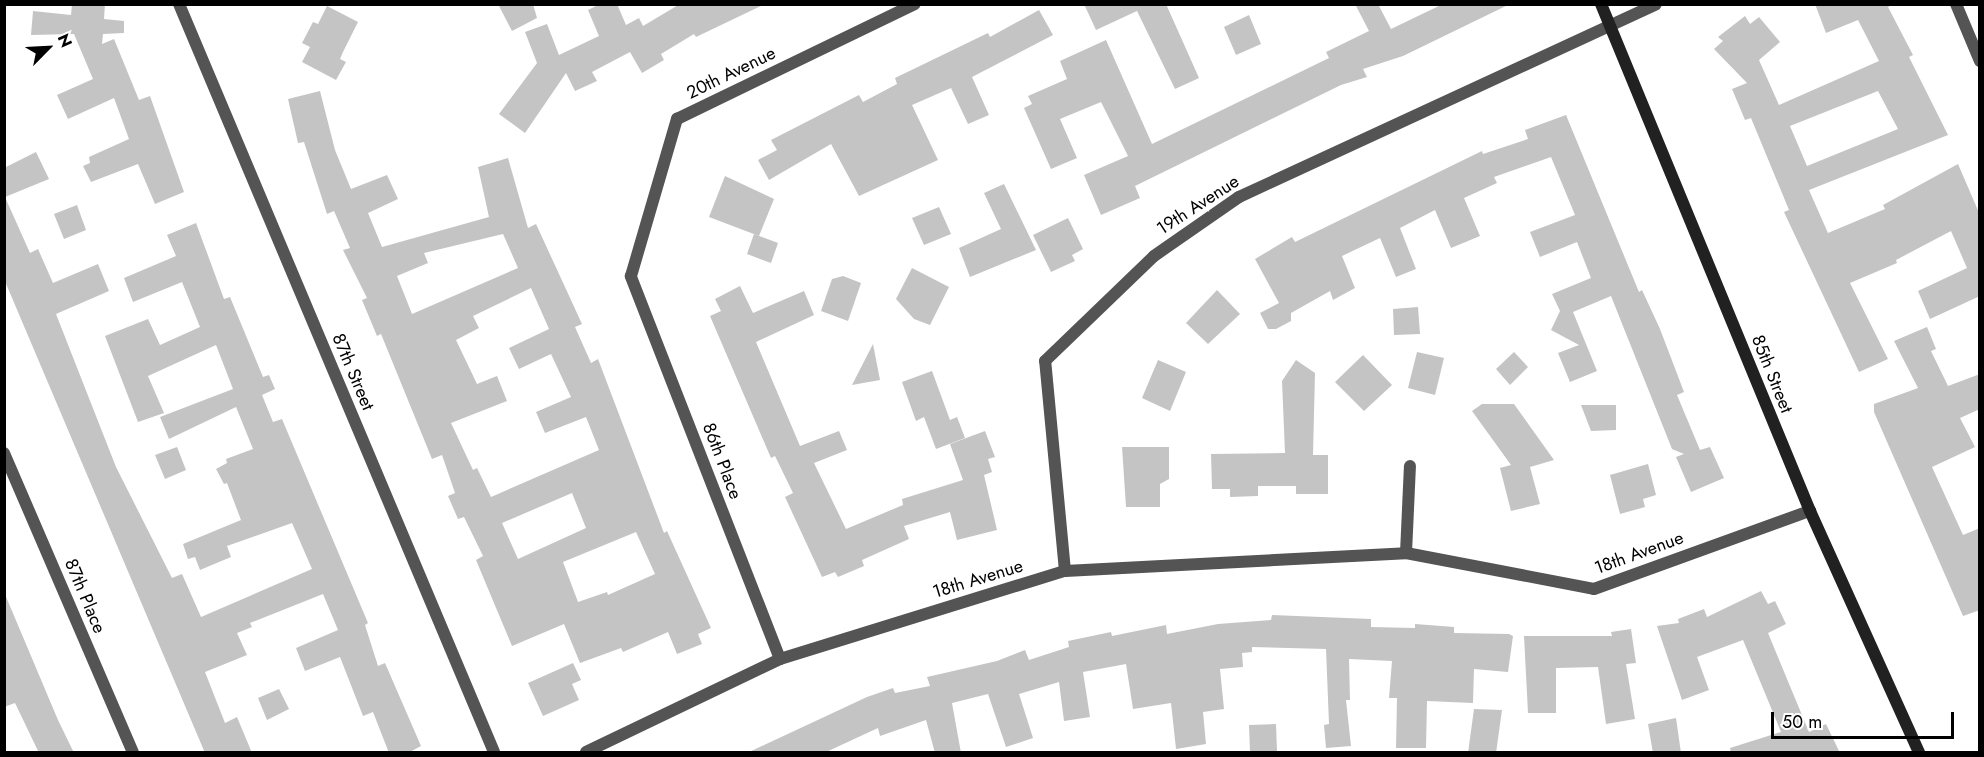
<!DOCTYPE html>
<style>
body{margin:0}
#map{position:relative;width:1984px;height:757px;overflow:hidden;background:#fff;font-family:Jost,sans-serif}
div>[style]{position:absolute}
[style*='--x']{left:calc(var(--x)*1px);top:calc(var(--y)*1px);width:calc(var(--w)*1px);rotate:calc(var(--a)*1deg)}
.building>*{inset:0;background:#c4c4c4}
.street>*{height:12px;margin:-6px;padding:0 6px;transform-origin:6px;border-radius:6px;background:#545454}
.secondary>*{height:12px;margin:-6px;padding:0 6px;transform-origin:6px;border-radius:6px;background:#212121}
span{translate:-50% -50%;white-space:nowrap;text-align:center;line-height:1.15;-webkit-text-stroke:4.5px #fff;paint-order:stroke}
.street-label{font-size:18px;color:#000}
.frame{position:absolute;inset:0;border:6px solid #000;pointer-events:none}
.north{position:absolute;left:18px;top:18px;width:60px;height:60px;-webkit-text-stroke:4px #fff;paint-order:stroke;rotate:66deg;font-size:16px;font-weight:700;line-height:24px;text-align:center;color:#000}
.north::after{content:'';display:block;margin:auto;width:21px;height:27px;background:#000;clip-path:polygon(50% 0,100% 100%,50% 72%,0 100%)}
.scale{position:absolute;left:1771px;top:712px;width:183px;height:27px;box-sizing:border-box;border:3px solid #000;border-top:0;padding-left:8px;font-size:18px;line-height:21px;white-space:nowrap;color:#000;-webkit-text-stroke:4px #fff;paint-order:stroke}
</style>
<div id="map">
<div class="building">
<i style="clip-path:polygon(72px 4px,105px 4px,104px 19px,124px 21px,124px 33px,103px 34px,102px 44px,114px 39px,139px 100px,150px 96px,184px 192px,155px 204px,138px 164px,91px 182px,83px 166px,90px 163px,89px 157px,129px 139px,114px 98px,68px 119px,57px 95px,93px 79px,74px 34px,31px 35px,33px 11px,71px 15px)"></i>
<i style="clip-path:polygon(498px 4px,533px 4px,537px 18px,512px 31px)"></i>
<i style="clip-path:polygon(600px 4px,617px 4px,626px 25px,639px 18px,643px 26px,680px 4px,765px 4px,696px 37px,694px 34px,661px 54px,664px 60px,642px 73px,630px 52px,592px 72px,597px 81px,575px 91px,566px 73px,525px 133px,499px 114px,537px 63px,525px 32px,547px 24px,559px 55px,599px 36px,588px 10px)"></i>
<i style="clip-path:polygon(1084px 4px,1166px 4px,1199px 78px,1175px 89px,1137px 11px,1096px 30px)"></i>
<i style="clip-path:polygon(1355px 4px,1378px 4px,1391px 29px,1443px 4px,1510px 4px,1403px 56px,1363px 69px,1367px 77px,1341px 85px,1135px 186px,1140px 198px,1101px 215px,1084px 175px,1128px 156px,1101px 102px,1060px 119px,1077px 158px,1051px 169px,1024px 108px,1032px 104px,1028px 96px,1067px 79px,1060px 61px,1106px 40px,1152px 144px,1329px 58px,1326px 52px,1369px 31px)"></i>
<i style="clip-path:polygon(evenodd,1815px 4px,1894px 4px,1888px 7px,1913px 55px,1909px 57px,1948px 135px,1809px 190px,1828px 233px,1885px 209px,1883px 205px,1958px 164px,1980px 215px,1980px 296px,1930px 319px,1918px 291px,1967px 268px,1951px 231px,1896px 260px,1897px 263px,1850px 283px,1888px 359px,1859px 372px,1784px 212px,1789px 210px,1751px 118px,1745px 120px,1732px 89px,1747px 83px,1714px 49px,1723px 41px,1718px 37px,1745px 16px,1750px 24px,1759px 17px,1780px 42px,1759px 60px,1779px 105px,1879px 61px,1858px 20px,1826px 33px,1815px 4px,1878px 91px,1898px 129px,1807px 166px,1790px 126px,1878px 91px)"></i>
<i style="clip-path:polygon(327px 6px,358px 22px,343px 52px,340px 59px,346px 62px,336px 80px,302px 62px,310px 47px,302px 43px,313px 22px,318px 24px)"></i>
<i style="clip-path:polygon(1039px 10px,1053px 35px,972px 77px,989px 115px,968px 124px,951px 88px,912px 105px,938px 160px,859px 196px,831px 144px,769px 180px,758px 160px,777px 150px,771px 140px,859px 95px,863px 102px,897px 84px,895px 78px,988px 33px,990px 37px)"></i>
<i style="clip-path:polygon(1249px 15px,1261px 44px,1236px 55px,1224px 27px)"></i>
<i style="clip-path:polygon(evenodd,320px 91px,335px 150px,351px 189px,387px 175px,398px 199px,368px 213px,382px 247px,489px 217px,478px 167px,508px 158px,528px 228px,536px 224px,582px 324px,575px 327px,591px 363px,598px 359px,664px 533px,667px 531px,711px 628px,698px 634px,702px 644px,677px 654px,668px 632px,623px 652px,621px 648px,580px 663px,564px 624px,512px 646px,476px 560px,483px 556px,464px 517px,458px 519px,448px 496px,455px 493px,442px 455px,432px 459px,381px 334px,377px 336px,362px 300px,367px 298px,343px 250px,350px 248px,334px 211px,327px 214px,304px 142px,298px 143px,288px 99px,320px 91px,503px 234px,518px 268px,412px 314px,397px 276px,428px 263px,424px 253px,503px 234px,320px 91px,531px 288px,549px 329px,509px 348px,519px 369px,551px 354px,571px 397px,536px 412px,545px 433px,586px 417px,599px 450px,491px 497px,477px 468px,473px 470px,451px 423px,507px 401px,497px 376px,477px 384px,456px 340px,479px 328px,473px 316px,531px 288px,320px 91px,572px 493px,586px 528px,518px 559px,502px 523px,572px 493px,320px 91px,636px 532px,655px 574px,608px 595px,607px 592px,578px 602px,563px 562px,636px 532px)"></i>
<i style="clip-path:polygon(1566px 115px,1639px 292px,1642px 290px,1660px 329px,1684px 392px,1677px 395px,1700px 450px,1710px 447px,1724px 478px,1691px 492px,1676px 457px,1684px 454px,1672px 449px,1611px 296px,1573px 312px,1597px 371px,1570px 382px,1558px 353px,1579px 345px,1551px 330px,1560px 311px,1552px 294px,1591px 278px,1577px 242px,1540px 257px,1530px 232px,1575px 215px,1551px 157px,1494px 177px,1497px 183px,1464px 198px,1480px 236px,1451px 248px,1435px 210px,1400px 228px,1416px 269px,1396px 277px,1380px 238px,1342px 256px,1355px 288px,1333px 300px,1330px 291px,1291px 313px,1291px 321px,1276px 329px,1268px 329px,1260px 313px,1279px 303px,1255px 259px,1292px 237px,1295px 242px,1482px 151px,1483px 154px,1528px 139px,1525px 130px)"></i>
<i style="clip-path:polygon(36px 152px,49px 179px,5px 197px,30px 253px,38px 249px,53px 283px,98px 264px,109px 291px,56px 314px,116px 467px,172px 578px,182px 574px,201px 617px,312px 569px,292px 523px,227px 546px,231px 557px,200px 570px,195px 557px,188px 559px,183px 544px,241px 520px,227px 483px,224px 484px,216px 469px,227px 463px,226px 459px,253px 449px,236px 407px,169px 439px,160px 417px,233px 389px,216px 345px,148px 376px,164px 413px,138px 422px,105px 336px,148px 319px,160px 345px,200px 327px,182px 282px,133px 302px,124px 278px,176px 256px,167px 235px,196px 223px,224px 299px,230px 297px,263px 377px,269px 375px,275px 389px,262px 395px,273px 422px,282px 419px,368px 623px,365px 625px,378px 666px,385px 663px,421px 746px,408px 753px,389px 753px,373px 712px,363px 716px,340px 657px,305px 671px,296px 648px,338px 630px,323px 594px,250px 623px,252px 627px,237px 633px,247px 655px,205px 672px,225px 723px,237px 717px,252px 753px,205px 753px,4px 279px,4px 168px)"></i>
<i style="clip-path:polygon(725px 176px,774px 199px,759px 236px,709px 217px)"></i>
<i style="clip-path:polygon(1004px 184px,1036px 250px,970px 277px,959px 248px,1001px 229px,984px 193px)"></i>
<i style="clip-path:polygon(77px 205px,86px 230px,64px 239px,54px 214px)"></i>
<i style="clip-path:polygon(939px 207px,951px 234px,924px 245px,912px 218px)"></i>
<i style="clip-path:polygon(1068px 218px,1083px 249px,1072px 255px,1075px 261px,1051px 272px,1033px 235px)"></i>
<i style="clip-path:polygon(754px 234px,778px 243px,771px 263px,747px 254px)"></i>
<i style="clip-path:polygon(912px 268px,949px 287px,930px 325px,914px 319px,896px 299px)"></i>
<i style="clip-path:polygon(843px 276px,861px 283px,848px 321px,821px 311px,832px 279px)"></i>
<i style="clip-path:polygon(740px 286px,753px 313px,804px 291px,814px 315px,756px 342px,800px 446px,839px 431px,847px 450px,814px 463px,846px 529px,903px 505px,902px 499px,963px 480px,950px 444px,985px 431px,995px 457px,988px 459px,992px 472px,984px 475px,997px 530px,957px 540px,950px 512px,904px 526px,909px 539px,862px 560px,864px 566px,838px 577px,835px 572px,822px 577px,785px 497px,793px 493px,775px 456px,771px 458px,710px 316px,721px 311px,715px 299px)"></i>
<i style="clip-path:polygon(1217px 290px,1240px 314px,1208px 344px,1186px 323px)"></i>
<i style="clip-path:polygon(1418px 307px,1420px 334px,1394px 335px,1393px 309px)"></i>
<i style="clip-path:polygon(1927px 327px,1936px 349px,1931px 351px,1948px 386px,1980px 374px,1980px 409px,1960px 418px,1975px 447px,1932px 467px,1963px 535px,1980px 528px,1980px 610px,1963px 616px,1874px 412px,1874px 404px,1918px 388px,1894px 341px)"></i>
<i style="clip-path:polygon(873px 344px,880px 380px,852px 385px)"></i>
<i style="clip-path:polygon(1417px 352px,1444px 358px,1435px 395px,1408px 388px)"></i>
<i style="clip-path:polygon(1514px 352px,1528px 367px,1510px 385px,1496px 369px)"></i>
<i style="clip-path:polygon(1363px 355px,1392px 385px,1364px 411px,1335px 382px)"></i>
<i style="clip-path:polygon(1158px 360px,1186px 372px,1170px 411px,1142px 398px)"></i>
<i style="clip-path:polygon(1296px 360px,1315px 373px,1313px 455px,1328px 455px,1328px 494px,1296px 494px,1296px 486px,1258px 486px,1258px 496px,1230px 497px,1230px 489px,1212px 489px,1211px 454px,1285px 453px,1282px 381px)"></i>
<i style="clip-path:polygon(932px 371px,950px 420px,957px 417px,965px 438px,936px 449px,924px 417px,916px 421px,902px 382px)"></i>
<i style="clip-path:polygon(1482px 404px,1514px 404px,1554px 460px,1530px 467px,1540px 504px,1511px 511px,1500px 468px,1511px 465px,1472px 411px)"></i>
<i style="clip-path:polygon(1581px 405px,1616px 405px,1616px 430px,1591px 431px)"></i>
<i style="clip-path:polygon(177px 447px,186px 470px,165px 479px,155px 455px)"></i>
<i style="clip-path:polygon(1122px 447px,1169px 447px,1169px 479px,1160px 484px,1160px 507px,1126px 507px)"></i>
<i style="clip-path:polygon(1648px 464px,1656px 495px,1643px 499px,1645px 507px,1620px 514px,1610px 475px)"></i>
<i style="clip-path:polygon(1761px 591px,1768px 604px,1775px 601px,1786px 624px,1768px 633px,1809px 732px,1826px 724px,1840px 753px,1731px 753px,1730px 748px,1781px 732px,1743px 640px,1697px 657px,1709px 690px,1682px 700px,1657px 626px,1679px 623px,1678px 619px,1704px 609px,1707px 617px)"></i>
<i style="clip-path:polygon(4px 592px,58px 720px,74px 753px,39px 753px,15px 703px,4px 707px)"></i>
<i style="clip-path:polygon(1272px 615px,1371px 619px,1371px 627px,1415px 628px,1415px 624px,1454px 627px,1454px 633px,1509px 634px,1513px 636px,1508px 672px,1474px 669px,1473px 703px,1427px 701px,1426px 748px,1396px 748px,1397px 698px,1389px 698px,1392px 661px,1349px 659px,1350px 700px,1346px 700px,1351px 746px,1326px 748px,1324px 725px,1329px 724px,1326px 649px,1252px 647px,1252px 652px,1242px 653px,1243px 667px,1220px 669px,1224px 709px,1203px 712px,1206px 744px,1176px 749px,1171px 703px,1133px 709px,1126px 664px,1083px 672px,1090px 717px,1064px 721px,1059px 682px,1019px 694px,1033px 738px,1006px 747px,988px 694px,952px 703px,961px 753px,935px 753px,926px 720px,880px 736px,878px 728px,824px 753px,747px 753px,867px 697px,893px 688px,895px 693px,930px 686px,927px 677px,997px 661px,1025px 650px,1029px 660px,1069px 647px,1068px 641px,1111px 632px,1112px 636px,1166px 625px,1167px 634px,1218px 624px,1271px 620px)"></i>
<i style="clip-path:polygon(1631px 629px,1636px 663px,1626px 664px,1635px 719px,1606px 724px,1598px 667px,1556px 668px,1556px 713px,1528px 713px,1524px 636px,1612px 636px,1611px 632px)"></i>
<i style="clip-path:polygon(573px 663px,581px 680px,572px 684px,579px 700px,543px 716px,528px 683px)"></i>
<i style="clip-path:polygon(279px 689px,289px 709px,267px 720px,258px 698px)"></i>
<i style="clip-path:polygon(1474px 709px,1502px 710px,1496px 753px,1468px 753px)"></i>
<i style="clip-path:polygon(1676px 718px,1681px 753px,1653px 753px,1648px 724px)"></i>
<i style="clip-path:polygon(1276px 724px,1277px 751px,1250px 752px,1249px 725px)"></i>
</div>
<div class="street">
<i style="--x:179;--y:4;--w:812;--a:67.16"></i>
<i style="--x:1956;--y:4;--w:62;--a:67.2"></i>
<i style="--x:4;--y:453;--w:326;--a:66.7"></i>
<i style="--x:1406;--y:553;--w:87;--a:-87.4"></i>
<i style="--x:1065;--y:571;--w:211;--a:-95.4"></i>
<i style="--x:1045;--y:361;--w:151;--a:-43.9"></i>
<i style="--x:1154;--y:256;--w:103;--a:-34.8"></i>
<i style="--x:1239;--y:197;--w:459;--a:-24.8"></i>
<i style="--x:780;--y:659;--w:411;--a:-111.3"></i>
<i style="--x:631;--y:276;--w:164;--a:-73.7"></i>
<i style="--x:677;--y:119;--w:264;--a:-25.8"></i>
<i style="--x:586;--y:752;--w:215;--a:-25.6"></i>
<i style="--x:780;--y:659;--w:298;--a:-17.2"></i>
<i style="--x:1065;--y:571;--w:341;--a:-3"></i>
<i style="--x:1406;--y:553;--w:191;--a:10.8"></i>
<i style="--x:1594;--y:589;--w:230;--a:-19.9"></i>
</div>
<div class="secondary">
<i style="--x:1601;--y:4;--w:548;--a:67.6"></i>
<i style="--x:1810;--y:511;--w:265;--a:65.7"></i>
</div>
<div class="street-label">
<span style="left:731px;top:73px;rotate:-26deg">20th Avenue</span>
<span style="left:1198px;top:205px;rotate:-33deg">19th Avenue</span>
<span style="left:353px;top:372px;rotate:67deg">87th Street</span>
<span style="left:1772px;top:374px;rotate:68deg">85th Street</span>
<span style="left:722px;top:461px;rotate:69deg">86th Place</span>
<span style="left:1639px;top:553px;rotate:-20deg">18th Avenue</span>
<span style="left:978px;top:579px;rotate:-17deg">18th Avenue</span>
<span style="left:85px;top:596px;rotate:67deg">87th Place</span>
</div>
<div class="frame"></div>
<div class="north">N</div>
<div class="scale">50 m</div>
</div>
